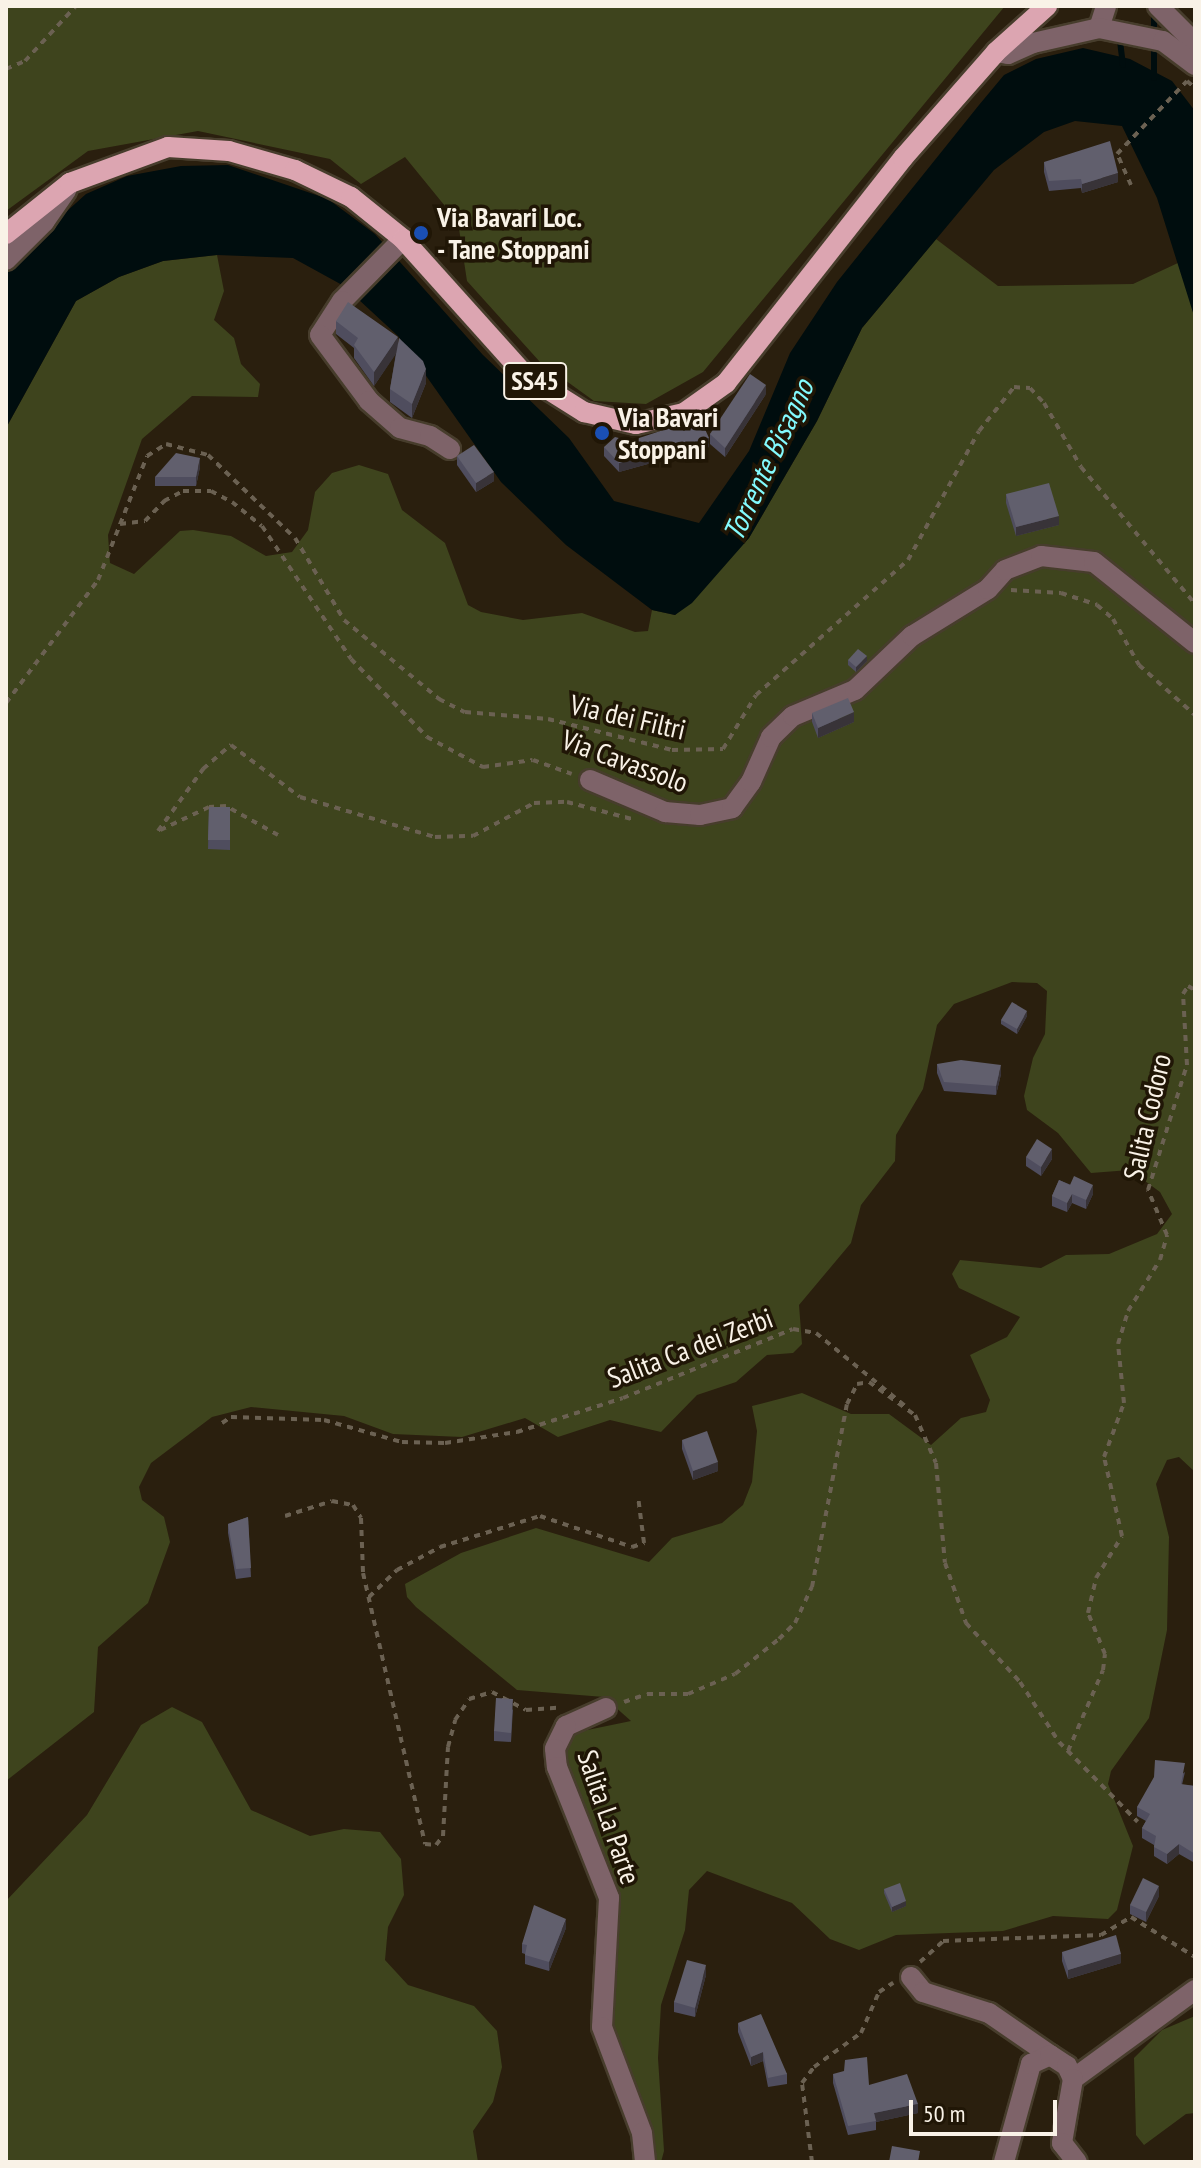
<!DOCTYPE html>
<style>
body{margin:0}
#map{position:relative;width:1201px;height:2168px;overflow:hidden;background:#2a1f0e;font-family:"PT Sans Narrow",sans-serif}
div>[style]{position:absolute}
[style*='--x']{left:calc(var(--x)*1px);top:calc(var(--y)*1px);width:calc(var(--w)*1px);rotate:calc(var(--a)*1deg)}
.green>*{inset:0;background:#3e441d}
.water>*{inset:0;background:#000d0e}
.stream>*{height:6px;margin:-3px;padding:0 3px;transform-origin:3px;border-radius:3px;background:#000d0e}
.path>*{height:4px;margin-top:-2px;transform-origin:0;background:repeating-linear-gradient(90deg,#6b6152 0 6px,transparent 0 12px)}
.roads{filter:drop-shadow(2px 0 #473d2c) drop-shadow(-2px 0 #473d2c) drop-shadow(0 2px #473d2c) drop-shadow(0 -2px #473d2c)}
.minor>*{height:20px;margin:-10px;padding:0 10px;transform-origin:10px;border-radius:10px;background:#7e6369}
.major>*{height:20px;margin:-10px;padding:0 10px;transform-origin:10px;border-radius:10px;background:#dca5b1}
.wall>*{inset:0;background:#4f4d5e}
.shaded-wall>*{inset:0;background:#383338}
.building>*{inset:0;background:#615f6d}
.dots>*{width:22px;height:22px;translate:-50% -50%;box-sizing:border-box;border:4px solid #201606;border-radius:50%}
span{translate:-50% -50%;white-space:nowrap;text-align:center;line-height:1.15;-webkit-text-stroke:7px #201606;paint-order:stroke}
.shield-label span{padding:2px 6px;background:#201606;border:2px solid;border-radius:6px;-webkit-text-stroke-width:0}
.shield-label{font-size:26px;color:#f9f2e7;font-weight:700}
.poi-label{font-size:28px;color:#f9f2e7;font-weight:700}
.left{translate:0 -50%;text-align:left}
.street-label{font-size:28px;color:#f9f2e7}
.water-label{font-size:30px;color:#83fbfe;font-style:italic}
.frame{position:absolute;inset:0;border:8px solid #f9f2e7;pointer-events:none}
.scale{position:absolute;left:909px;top:2100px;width:148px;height:36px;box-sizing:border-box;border:4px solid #f9f2e7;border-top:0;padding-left:10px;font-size:24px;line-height:28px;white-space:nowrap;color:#f9f2e7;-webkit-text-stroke:6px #201606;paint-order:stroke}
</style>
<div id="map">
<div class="green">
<i style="clip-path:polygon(6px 6px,1005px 6px,703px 372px,646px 404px,594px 401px,540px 362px,467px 281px,458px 222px,405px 157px,361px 184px,330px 159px,198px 131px,88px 151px,6px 211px)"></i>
<i style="clip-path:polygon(936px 239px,998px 286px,1133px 284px,1180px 262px,1195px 319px,1195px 1472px,1179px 1457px,1167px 1460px,1156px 1484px,1169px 1537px,1167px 1630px,1149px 1718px,1111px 1771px,1108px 1784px,1133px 1846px,1117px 1910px,1108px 1919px,1053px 1916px,1003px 1931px,896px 1935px,859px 1950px,830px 1939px,792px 1903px,707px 1871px,689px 1890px,685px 1930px,661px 2005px,658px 2058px,664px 2151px,661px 2162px,655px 2162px,651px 2130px,612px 2021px,617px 1906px,563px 1747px,568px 1734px,631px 1721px,604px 1697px,517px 1690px,416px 1607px,407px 1597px,405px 1584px,461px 1553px,536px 1528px,649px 1562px,672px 1538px,722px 1523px,743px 1505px,752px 1482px,757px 1431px,752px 1406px,802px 1393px,851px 1414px,889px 1414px,931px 1445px,961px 1418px,986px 1412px,990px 1400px,970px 1355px,1007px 1337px,1020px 1317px,959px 1288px,952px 1274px,960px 1260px,1041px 1268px,1066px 1255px,1109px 1254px,1157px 1234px,1172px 1214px,1160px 1192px,1130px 1170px,1091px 1173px,1058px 1133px,1027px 1110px,1024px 1096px,1033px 1058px,1045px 1034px,1047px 991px,1037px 983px,1012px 982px,954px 1004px,937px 1025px,923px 1089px,896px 1135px,895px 1161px,861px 1205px,851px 1243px,799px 1305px,802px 1344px,793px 1353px,767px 1355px,736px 1382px,697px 1395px,661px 1432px,610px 1420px,558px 1437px,525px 1418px,462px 1437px,393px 1434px,344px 1416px,251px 1407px,212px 1417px,151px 1463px,139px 1487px,142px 1500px,164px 1517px,170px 1542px,148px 1603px,98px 1647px,94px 1712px,6px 1781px,6px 428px,76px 301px,119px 277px,163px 261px,217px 255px,224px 291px,214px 320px,234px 338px,241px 364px,260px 384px,258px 397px,192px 396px,142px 439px,108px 535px,110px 563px,134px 574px,180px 531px,193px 530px,231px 536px,266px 556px,292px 552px,308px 530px,315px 492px,332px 473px,359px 465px,388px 474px,402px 510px,445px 543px,468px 605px,481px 612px,523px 620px,582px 613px,635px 632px,648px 631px,652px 610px,675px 615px,749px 538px,817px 421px,862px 328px)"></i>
<i style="clip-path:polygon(172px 1707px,202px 1722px,251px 1810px,310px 1836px,344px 1829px,380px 1832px,401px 1859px,404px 1895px,388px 1927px,385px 1960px,408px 1985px,474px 2006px,497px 2031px,502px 2067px,493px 2102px,473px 2131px,478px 2162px,6px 2162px,6px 1901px,87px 1815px,141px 1725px)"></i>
<i style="clip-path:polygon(1195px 2016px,1195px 2113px,1186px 2114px,1144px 2145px,1136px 2135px,1134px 2058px,1162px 2030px)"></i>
</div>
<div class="water">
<i style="clip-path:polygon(1083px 48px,1130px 59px,1172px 81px,1195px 111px,1195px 319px,1157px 198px,1122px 126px,1075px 121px,1044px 132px,994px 170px,862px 328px,817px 421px,749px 538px,692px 603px,675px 615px,652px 610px,566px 545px,501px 482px,398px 336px,344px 286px,293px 258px,217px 255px,163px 261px,119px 277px,76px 301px,6px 428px,6px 266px,86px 194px,127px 176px,181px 166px,228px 165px,328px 199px,375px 234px,483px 355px,569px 438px,614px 501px,699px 523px,749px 451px,790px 353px,837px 282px,979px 105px,1004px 75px,1036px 59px)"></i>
</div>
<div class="stream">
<i style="--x:1120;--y:41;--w:24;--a:83"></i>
<i style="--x:1154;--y:78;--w:68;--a:-90"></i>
</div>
<div class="path">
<i style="--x:6;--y:69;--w:21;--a:-23"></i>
<i style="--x:25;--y:61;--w:75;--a:-47.2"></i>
<i style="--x:1131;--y:185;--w:34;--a:-114"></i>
<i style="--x:1117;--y:154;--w:101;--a:-46.2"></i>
<i style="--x:1187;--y:81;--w:11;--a:41"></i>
<i style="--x:120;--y:524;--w:25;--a:-7"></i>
<i style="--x:145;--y:521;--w:28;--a:-46"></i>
<i style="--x:164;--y:501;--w:21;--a:-28"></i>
<i style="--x:183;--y:491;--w:28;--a:0"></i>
<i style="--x:211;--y:491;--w:24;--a:28"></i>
<i style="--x:232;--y:502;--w:38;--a:39"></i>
<i style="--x:262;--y:526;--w:160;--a:56.2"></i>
<i style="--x:351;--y:659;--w:109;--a:45.7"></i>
<i style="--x:427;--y:737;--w:64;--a:28.2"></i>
<i style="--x:483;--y:767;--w:50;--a:-8"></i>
<i style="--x:533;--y:760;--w:41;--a:19.7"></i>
<i style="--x:1011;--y:590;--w:50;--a:3.4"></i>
<i style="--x:1061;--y:593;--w:38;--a:18"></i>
<i style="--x:1097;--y:605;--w:21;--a:41"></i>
<i style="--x:1113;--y:619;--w:53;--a:60.5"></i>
<i style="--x:1139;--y:665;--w:75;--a:41.8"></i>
<i style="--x:6;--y:703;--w:154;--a:-53.2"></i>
<i style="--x:98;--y:580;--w:133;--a:-68.4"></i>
<i style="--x:147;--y:456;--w:22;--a:-32"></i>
<i style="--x:166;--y:444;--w:43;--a:14.7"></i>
<i style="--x:208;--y:455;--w:120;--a:43.7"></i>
<i style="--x:295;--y:538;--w:96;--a:59.1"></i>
<i style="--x:344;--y:620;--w:124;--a:39.7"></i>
<i style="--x:439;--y:699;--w:29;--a:27"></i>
<i style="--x:465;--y:712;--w:83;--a:4.8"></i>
<i style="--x:548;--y:719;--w:128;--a:14"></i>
<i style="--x:672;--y:750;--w:51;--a:-1.1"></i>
<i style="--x:723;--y:749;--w:63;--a:-58.6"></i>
<i style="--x:756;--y:695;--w:203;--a:-41.6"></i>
<i style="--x:908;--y:560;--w:147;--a:-61.2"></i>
<i style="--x:979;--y:431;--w:56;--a:-51.5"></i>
<i style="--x:1014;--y:387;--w:16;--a:4"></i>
<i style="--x:1030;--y:388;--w:21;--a:47"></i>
<i style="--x:1044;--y:403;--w:74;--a:60"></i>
<i style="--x:1081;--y:467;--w:178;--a:50.2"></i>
<i style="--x:278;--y:835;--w:60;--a:-150.9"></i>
<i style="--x:226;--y:806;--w:17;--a:177"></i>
<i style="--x:209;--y:807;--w:56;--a:154.8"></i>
<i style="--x:158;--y:831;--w:77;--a:-54"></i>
<i style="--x:203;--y:769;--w:37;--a:-41"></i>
<i style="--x:231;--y:745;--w:86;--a:37"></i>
<i style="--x:300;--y:797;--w:141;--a:16.5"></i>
<i style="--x:435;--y:837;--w:38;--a:-2"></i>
<i style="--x:473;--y:836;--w:69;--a:-28.4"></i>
<i style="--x:534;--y:803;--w:33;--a:-2"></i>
<i style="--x:567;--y:802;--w:67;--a:14.7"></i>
<i style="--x:915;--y:1415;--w:52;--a:66.4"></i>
<i style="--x:936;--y:1463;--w:100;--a:84.9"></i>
<i style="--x:945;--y:1563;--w:64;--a:70.7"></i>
<i style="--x:966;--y:1623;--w:80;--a:47.5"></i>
<i style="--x:1020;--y:1682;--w:72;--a:57"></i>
<i style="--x:1059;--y:1742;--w:112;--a:45.4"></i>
<i style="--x:222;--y:1423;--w:11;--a:-34"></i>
<i style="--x:231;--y:1417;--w:93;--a:1.8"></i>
<i style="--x:324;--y:1420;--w:81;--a:15.8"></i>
<i style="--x:402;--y:1442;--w:43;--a:1.3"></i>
<i style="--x:445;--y:1443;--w:73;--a:-8.7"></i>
<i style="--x:517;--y:1432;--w:111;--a:-17.8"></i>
<i style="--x:623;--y:1398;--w:183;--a:-22.1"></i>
<i style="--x:793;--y:1329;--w:23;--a:10"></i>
<i style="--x:816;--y:1333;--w:120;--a:39.3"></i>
<i style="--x:285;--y:1516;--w:49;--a:-17.7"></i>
<i style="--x:332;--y:1501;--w:21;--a:11"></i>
<i style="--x:353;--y:1505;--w:15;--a:58"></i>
<i style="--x:361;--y:1518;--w:55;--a:87.9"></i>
<i style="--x:363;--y:1573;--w:278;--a:77.1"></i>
<i style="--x:425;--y:1844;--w:11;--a:5"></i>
<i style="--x:436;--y:1845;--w:11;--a:-52"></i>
<i style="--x:443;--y:1836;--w:89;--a:-86.8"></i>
<i style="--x:448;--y:1747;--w:28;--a:-75"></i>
<i style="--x:455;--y:1720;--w:25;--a:-56"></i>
<i style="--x:469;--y:1699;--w:24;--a:-17"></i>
<i style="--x:492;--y:1692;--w:38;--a:28"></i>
<i style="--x:526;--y:1710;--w:31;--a:-4"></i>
<i style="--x:369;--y:1597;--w:39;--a:-44"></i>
<i style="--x:397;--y:1570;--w:49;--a:-28.1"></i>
<i style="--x:440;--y:1547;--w:105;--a:-17.2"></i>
<i style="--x:540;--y:1516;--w:97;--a:18.6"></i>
<i style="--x:632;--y:1547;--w:13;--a:-18"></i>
<i style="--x:644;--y:1543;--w:47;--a:-97.3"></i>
<i style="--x:624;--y:1702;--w:24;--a:-19"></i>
<i style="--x:647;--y:1694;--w:41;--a:0"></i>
<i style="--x:688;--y:1694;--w:51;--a:-23.1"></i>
<i style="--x:735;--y:1674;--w:56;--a:-38.5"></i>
<i style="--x:779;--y:1639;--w:23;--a:-45"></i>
<i style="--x:795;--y:1623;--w:40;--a:-65"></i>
<i style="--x:812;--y:1587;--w:186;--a:-79.2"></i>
<i style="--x:847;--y:1404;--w:22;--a:-63"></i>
<i style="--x:857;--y:1384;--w:12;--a:-9"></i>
<i style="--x:869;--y:1382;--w:57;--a:35.7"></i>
<i style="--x:1068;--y:1751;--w:88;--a:-66.6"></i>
<i style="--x:1103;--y:1670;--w:16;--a:-83"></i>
<i style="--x:1105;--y:1654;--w:44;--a:-112.5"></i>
<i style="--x:1088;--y:1613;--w:36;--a:-77"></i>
<i style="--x:1096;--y:1578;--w:49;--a:-58.2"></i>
<i style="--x:1122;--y:1536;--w:81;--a:-102.8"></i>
<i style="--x:1104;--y:1457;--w:58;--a:-69.7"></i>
<i style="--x:1124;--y:1403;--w:59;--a:-95.8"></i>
<i style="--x:1118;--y:1344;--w:34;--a:-73"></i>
<i style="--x:1128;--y:1311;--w:60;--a:-57.9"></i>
<i style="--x:1160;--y:1260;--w:26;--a:-74"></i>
<i style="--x:1167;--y:1235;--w:49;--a:-112.9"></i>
<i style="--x:1148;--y:1190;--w:131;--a:-72.7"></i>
<i style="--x:1187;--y:1065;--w:71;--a:-93.2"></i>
<i style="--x:1183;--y:994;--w:9;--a:-58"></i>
<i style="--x:1188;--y:986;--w:8;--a:30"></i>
<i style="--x:920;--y:1962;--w:31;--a:-42"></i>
<i style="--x:943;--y:1941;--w:158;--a:-2.2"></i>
<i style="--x:1101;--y:1935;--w:35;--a:-31"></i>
<i style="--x:1131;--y:1917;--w:75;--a:32"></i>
<i style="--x:812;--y:2162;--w:80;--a:-97.2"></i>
<i style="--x:802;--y:2083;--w:20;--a:-53"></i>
<i style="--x:814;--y:2067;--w:58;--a:-35.9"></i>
<i style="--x:861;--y:2033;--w:45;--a:-66.3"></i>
<i style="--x:879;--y:1992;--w:17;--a:-33"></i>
</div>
<div class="roads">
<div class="minor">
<i style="--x:1158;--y:6;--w:52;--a:45"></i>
<i style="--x:1099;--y:28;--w:23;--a:-72"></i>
<i style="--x:996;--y:52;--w:12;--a:9"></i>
<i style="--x:1008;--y:54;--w:27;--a:-24"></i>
<i style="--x:1033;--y:43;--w:68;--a:-12.8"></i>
<i style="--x:1099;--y:28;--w:65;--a:11.5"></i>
<i style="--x:1163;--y:41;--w:40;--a:37"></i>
<i style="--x:403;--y:239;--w:87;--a:134.5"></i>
<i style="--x:342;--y:301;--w:40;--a:122.9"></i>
<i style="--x:320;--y:335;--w:82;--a:53.4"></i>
<i style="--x:369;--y:401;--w:41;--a:41.1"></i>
<i style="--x:400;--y:428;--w:31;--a:15"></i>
<i style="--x:430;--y:436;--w:24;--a:33"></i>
<i style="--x:6;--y:260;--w:54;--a:-45"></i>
<i style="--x:44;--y:222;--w:39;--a:-55"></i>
<i style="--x:590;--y:780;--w:82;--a:23.1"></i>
<i style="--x:665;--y:812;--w:35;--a:5"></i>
<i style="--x:700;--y:815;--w:33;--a:-12"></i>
<i style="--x:732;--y:808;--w:32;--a:-54"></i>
<i style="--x:751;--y:782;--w:49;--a:-66"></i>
<i style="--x:771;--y:737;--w:30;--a:-44"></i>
<i style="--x:793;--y:716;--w:67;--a:-22.8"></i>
<i style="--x:855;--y:690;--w:79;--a:-43.5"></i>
<i style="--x:912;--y:636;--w:89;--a:-31.7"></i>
<i style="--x:988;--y:589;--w:25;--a:-48"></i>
<i style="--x:1005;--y:570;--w:39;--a:-21"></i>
<i style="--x:1041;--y:556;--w:53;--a:6.5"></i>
<i style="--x:1094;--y:562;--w:129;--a:38.7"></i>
<i style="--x:606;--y:1708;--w:44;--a:155.8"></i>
<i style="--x:566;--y:1726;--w:25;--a:116"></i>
<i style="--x:555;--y:1749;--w:18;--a:84"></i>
<i style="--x:557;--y:1767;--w:141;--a:68.3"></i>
<i style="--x:609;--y:1898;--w:129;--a:93.1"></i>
<i style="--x:602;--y:2027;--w:113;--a:69.3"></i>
<i style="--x:642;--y:2133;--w:29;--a:84"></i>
<i style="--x:911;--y:1977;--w:19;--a:51"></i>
<i style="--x:923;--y:1992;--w:69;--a:17.7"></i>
<i style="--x:989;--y:2013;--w:74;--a:34.5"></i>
<i style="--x:1073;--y:2079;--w:151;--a:-36.1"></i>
<i style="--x:1004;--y:2162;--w:102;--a:-74.6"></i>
<i style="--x:1031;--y:2064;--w:21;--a:-25"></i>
<i style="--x:1050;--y:2055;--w:20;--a:33"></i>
<i style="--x:1067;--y:2066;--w:14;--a:65"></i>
<i style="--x:1073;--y:2079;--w:65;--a:99.8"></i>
<i style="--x:1062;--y:2143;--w:24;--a:52"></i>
</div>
<div class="major">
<i style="--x:6;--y:234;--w:82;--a:-38.6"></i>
<i style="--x:70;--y:183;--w:104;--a:-20.2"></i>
<i style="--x:168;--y:147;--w:61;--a:3.8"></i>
<i style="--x:229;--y:151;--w:69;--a:16.1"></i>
<i style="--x:295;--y:170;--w:62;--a:25.7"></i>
<i style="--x:351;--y:197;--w:67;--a:38.9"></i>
<i style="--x:403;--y:239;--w:183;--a:48.1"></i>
<i style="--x:525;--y:375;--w:70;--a:32.1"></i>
<i style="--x:584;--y:412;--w:53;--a:13"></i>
<i style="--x:636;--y:424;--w:49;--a:-12.9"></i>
<i style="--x:684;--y:413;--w:52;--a:-35.5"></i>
<i style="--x:726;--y:383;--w:286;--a:-51.8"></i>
<i style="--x:903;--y:158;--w:141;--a:-48.7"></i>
<i style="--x:996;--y:52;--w:69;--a:-42"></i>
</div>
</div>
<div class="wall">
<i style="clip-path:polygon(1044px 162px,1118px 182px,1082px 193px,1081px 188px,1049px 191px,1044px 172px)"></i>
<i style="clip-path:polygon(336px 321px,398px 345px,426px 383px,412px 418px,390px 402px,390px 389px,396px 353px,374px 386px,354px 358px,354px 348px,336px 334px)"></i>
<i style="clip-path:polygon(766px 394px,725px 457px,710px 444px,710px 434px)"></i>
<i style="clip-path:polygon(630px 441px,709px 447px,619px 472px,604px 456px,604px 447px)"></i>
<i style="clip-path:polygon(457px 456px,494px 481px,476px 492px,457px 465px)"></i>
<i style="clip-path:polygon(200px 467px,196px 486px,155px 486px,155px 477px)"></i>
<i style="clip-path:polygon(1006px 494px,1059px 525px,1016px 536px,1006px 503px)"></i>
<i style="clip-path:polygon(848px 660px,867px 661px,856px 672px,848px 665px)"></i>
<i style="clip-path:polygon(812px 713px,854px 722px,818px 738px,812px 722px)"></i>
<i style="clip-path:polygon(209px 807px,230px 807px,230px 850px,208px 849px)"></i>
<i style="clip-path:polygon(1027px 1016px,1017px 1034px,1001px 1024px,1001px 1020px)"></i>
<i style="clip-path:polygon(937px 1064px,1001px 1074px,996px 1095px,944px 1091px,937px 1073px)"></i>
<i style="clip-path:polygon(1026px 1157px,1052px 1159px,1041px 1176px,1026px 1166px)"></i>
<i style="clip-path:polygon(1059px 1180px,1093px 1194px,1086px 1209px,1072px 1203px,1067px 1212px,1052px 1206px,1052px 1196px)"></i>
<i style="clip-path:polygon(682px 1440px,718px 1471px,693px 1480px,682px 1449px)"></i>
<i style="clip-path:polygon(248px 1517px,251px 1577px,236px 1579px,228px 1533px,228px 1524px)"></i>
<i style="clip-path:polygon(513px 1709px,511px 1742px,494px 1741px,494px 1731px)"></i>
<i style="clip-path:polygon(1185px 1772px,1182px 1785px,1195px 1786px,1195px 1863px,1179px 1854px,1167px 1864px,1154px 1856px,1154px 1845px,1142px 1838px,1142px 1828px,1146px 1821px,1137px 1816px,1137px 1807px)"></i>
<i style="clip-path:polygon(884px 1889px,906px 1906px,892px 1912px,884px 1893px)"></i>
<i style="clip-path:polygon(1159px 1896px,1146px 1922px,1130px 1914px,1130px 1905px)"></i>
<i style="clip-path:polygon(566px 1928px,549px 1971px,525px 1964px,525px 1954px,522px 1953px,522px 1944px)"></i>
<i style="clip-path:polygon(1062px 1952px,1121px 1963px,1068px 1979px,1062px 1961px)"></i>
<i style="clip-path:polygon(706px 1975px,695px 2017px,674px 2012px,674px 2002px)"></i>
<i style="clip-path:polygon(738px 2023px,787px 2074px,787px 2084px,768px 2087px,763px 2061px,751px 2066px,738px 2032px)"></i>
<i style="clip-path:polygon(833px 2074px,869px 2085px,918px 2113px,876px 2122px,876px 2130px,848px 2135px,833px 2083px)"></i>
</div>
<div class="shaded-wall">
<i style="clip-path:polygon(1118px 173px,1118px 182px,1082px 193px,1082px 184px)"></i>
<i style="clip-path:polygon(398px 337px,398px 351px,374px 386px,374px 372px)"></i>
<i style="clip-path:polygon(426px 369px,426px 383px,412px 418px,412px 404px)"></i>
<i style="clip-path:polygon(766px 385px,766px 394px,725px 457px,725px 448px)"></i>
<i style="clip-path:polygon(709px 438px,709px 447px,619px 472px,619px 463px)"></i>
<i style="clip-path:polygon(200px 458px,200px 467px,196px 486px,196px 477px)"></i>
<i style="clip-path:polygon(494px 472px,494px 481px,476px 492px,476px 483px)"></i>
<i style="clip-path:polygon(1059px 516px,1059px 525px,1016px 536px,1016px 527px)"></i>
<i style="clip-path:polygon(867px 656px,867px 661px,856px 672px,856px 667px)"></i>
<i style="clip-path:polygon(854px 712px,854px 722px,818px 738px,818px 728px)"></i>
<i style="clip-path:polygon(1027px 1011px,1027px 1016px,1017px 1034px,1017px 1029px)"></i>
<i style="clip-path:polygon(1001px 1065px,1001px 1074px,996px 1095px,996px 1086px)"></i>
<i style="clip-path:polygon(1052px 1149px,1052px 1159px,1041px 1176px,1041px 1167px)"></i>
<i style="clip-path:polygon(1093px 1185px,1093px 1194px,1086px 1209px,1086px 1200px)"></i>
<i style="clip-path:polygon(1072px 1194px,1072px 1203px,1067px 1212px,1067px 1203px)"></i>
<i style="clip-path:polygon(718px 1462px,718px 1471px,693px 1480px,693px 1471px)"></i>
<i style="clip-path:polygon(1179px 1844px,1179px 1854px,1167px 1864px,1167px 1854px)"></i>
<i style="clip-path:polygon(1159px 1886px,1159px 1896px,1146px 1922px,1146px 1912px)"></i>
<i style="clip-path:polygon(906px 1901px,906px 1906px,892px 1912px,892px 1907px)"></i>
<i style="clip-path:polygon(566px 1919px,566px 1928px,549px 1971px,549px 1962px)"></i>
<i style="clip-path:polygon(1121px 1954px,1121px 1963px,1068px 1979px,1068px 1970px)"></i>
<i style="clip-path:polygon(706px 1965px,706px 1975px,695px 2017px,695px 2008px)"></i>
<i style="clip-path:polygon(763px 2052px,763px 2061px,751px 2066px,751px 2057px)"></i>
<i style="clip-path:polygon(918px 2104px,918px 2113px,876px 2122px,874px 2113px)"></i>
</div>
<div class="building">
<i style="clip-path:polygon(1110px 141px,1118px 173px,1082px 184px,1081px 179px,1049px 181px,1044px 162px)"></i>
<i style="clip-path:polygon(348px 302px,398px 337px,374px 372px,354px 345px,358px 338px,336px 321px)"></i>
<i style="clip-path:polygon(399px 338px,423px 361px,426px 369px,412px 404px,390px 389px)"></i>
<i style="clip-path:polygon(750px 374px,766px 385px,725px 448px,710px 434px)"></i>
<i style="clip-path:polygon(700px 418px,709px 438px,619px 463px,604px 447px,615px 437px,630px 441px)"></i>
<i style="clip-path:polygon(474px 445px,494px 472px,476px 483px,457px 456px)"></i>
<i style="clip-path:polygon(176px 453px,200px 458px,196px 477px,155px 477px)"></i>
<i style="clip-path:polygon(1049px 483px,1059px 516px,1016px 527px,1006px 494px)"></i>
<i style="clip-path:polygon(858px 649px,867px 656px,856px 667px,848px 660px)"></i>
<i style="clip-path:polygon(848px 698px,854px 712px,818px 728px,812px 713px)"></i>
<i style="clip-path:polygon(209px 807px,230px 807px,230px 840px,208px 840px)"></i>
<i style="clip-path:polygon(1012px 1002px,1027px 1011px,1017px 1029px,1001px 1020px)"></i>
<i style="clip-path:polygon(961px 1060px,1001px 1065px,996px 1086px,944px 1082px,937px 1064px)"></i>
<i style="clip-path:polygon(1037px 1139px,1052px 1149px,1041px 1167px,1026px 1157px)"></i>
<i style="clip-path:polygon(1074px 1176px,1093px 1185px,1086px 1200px,1072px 1194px,1067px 1203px,1052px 1196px,1059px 1180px,1070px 1185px)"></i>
<i style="clip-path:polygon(707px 1431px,718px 1462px,693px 1471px,682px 1440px)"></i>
<i style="clip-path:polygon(248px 1517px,251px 1568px,236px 1569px,228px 1524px)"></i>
<i style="clip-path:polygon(496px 1698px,513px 1699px,511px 1733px,494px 1731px)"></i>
<i style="clip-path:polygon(1155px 1760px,1185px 1763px,1181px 1784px,1195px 1786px,1195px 1854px,1179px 1844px,1167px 1854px,1154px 1847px,1156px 1836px,1142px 1828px,1150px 1814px,1137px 1807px,1154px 1777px)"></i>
<i style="clip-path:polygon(1143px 1878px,1159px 1886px,1146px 1912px,1130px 1905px)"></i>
<i style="clip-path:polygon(900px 1883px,906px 1901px,892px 1907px,884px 1889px)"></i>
<i style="clip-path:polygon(534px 1905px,566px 1919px,549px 1962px,525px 1955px,527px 1945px,522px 1944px)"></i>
<i style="clip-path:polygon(1116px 1935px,1121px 1954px,1068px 1970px,1062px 1952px)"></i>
<i style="clip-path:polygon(687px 1960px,706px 1965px,695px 2008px,674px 2002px)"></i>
<i style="clip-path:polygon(761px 2014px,787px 2074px,768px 2078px,763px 2052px,751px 2057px,738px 2023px)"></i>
<i style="clip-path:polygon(867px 2057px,869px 2085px,907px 2074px,918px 2104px,874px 2113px,876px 2121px,848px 2126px,833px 2074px,844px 2071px,845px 2060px)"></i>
<i style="clip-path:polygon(892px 2146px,920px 2151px,918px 2162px,889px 2162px)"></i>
</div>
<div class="dots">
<i style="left:421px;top:233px;background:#1a4fb4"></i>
<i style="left:602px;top:433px;background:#1a4fb4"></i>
</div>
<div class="shield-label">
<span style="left:535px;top:381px">SS45</span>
</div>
<div class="poi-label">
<span class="left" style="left:437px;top:233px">Via Bavari Loc.<br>- Tane Stoppani</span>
<span class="left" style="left:618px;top:433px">Via Bavari<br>Stoppani</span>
</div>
<div class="street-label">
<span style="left:628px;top:717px;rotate:13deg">Via dei Filtri</span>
<span style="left:625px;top:761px;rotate:20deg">Via Cavassolo</span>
<span style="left:1147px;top:1117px;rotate:-77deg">Salita Codoro</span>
<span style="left:690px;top:1348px;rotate:-21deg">Salita Ca dei Zerbi</span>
<span style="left:609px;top:1817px;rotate:71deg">Salita La Parte</span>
</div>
<div class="water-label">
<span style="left:768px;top:460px;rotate:-65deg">Torrente Bisagno</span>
</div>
<div class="frame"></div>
<div class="scale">50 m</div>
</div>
